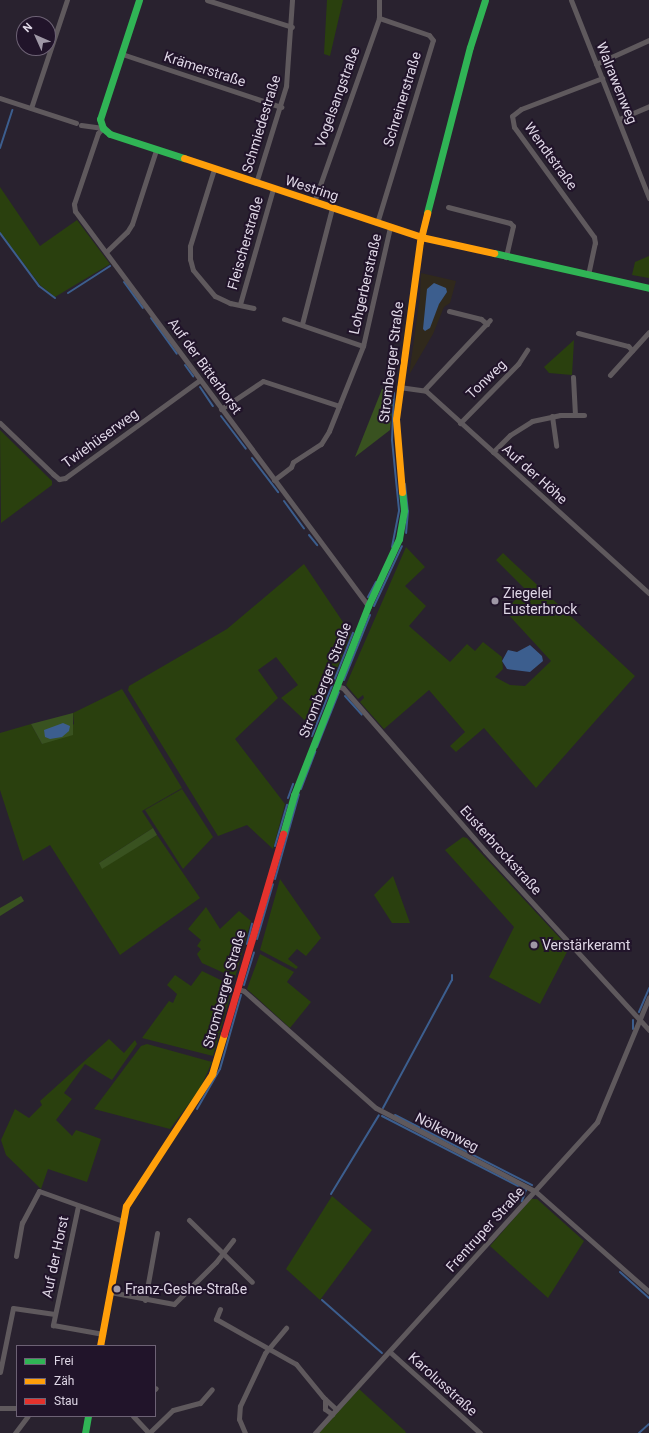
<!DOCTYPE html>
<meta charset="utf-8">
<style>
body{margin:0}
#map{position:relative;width:649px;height:1433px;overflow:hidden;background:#29222f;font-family:Roboto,sans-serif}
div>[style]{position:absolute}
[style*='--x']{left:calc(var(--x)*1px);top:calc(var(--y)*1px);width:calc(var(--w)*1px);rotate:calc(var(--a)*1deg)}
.commercial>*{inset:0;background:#30291c}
.green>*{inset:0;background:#2a400e}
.forest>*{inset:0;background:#395220}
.water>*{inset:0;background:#3c5e8e}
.stream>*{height:2px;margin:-1px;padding:0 1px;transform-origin:1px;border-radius:1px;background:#3c5e8e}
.street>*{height:5px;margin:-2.5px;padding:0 2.5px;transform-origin:2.5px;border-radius:2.5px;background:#5f595d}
.fast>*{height:7px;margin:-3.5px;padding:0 3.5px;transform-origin:3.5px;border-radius:3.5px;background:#30b455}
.slow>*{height:7px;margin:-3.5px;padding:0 3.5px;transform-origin:3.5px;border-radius:3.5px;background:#ff9f0a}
.jam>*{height:7px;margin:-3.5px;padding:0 3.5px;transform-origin:3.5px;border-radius:3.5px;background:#e5322d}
.dots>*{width:11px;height:11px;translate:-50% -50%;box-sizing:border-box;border:2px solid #21142a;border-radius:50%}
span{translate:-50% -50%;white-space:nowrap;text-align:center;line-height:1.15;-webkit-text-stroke:4px #21142a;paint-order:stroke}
.street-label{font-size:14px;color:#dfd7e6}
.poi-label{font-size:14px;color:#dfd7e6}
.left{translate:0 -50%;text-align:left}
.legend{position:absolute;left:16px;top:1345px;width:140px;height:72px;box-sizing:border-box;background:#21142a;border:1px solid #6d6275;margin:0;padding:5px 7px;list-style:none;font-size:12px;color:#dfd7e6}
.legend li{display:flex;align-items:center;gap:8px;height:20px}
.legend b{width:20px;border:1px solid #6d6275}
.north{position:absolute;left:16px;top:16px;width:40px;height:40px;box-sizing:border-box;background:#21142a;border:1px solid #6d6275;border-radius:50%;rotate:315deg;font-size:11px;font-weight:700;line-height:16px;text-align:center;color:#dfd7e6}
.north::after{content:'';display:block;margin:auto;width:14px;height:18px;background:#9f98a6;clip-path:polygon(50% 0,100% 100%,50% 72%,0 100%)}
</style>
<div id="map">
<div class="commercial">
<i style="clip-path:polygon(421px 273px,456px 281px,450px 303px,444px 307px,433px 334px,409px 375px,420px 296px)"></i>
</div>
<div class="green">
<i style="clip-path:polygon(327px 0,343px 0,330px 56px,324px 54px)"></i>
<i style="clip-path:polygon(0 187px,40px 246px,77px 220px,110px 264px,55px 297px,40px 285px,0 232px)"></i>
<i style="clip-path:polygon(649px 256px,649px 278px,632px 275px,635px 262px)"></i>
<i style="clip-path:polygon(574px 340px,572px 375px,549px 373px,544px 367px)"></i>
<i style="clip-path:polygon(0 430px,52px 481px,52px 485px,1px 523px)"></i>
<i style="clip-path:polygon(406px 547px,425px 567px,405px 586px,426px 606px,409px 626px,450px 662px,467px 644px,475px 651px,483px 642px,502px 657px,503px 669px,495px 677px,510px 685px,525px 686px,551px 661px,505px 611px,525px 589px,496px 560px,503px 553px,635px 676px,536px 788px,484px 728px,456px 752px,450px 746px,465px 732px,429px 690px,384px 729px,360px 702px,364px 698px,363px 695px,358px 699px,346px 685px)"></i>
<i style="clip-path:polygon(304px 564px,351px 634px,313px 728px,281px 698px,298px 685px,276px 657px,258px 670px,278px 698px,235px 739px,285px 804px,273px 849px,247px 825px,218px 836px,128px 690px,129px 686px,227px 629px)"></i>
<i style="clip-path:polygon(122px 689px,182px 788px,142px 811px,153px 828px,99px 863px,102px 868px,157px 835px,200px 898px,120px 955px,50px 845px,23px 861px,0 790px,0 733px,31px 724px,42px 744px,74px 724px,73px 713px)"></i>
<i style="clip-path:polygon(182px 789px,213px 837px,183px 869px,145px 810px)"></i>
<i style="clip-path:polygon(463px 837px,467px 838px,569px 948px,540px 1004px,489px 977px,514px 927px,445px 850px)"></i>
<i style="clip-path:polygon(393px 876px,410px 923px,392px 923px,374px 895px)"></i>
<i style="clip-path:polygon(280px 879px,321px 938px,306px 956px,297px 949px,288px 959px,298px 967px,296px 969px,260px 950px)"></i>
<i style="clip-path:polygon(206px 907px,220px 929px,239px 911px,251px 921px,235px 978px,202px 963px,197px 954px,201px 949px,197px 946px,201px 940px,188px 929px)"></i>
<i style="clip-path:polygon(260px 954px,294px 972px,287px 982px,311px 1002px,290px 1028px,247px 989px)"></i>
<i style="clip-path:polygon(202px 971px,233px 986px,213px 1056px,142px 1038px,169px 1001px,173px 1003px,177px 994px,167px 985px,175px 975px,191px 986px)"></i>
<i style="clip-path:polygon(109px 1039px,124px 1053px,135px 1040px,137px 1044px,112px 1080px,85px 1064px,64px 1093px,72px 1099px,56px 1120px,72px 1136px,76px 1130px,101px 1139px,87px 1182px,48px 1169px,41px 1189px,6px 1155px,1px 1140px,15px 1109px,29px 1118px,42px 1105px,40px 1101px)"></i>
<i style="clip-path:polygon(147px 1044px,212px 1062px,200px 1089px,170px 1129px,94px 1109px,141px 1046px)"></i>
<i style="clip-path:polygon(332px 1196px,372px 1230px,320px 1300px,286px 1269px)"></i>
<i style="clip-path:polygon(531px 1199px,537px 1199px,584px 1241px,548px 1298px,490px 1246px)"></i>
<i style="clip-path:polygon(359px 1389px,405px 1431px,406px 1433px,319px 1433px)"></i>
</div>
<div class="forest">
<i style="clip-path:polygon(382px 389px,394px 392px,390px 430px,355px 457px)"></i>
<i style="clip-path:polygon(73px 713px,73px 735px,42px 744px,31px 724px)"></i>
<i style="clip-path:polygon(153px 828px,157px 835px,102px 869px,99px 863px)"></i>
<i style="clip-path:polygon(21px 896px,24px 901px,0 916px,0 908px)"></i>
</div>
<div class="water">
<i style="clip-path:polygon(434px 283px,446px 288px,447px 292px,439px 304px,430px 328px,425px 331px,423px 329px,427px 289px)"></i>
<i style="clip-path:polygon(530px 645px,542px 656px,543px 661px,530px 672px,507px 669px,502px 661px,508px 650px,517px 652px)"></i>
<i style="clip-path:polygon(63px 723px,70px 726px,69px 731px,62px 737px,50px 739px,45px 737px,44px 730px)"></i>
</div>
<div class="stream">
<i style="--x:0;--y:148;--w:40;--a:-72"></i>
<i style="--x:0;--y:233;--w:66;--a:53.7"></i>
<i style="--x:39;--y:286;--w:20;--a:37"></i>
<i style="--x:124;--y:282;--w:32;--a:54"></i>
<i style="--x:68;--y:293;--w:50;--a:-32.7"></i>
<i style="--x:151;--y:318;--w:44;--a:54.2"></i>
<i style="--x:185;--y:365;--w:14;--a:54"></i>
<i style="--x:200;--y:387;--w:23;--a:56"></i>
<i style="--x:221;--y:416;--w:41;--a:52.9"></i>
<i style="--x:252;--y:458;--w:43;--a:52.6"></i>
<i style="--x:405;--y:484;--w:27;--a:84"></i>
<i style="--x:408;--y:511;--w:22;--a:95"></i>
<i style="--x:284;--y:501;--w:34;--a:54"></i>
<i style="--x:309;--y:535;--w:13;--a:51"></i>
<i style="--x:392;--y:547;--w:38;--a:-79"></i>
<i style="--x:399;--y:510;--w:70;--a:-95.7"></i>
<i style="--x:392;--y:440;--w:47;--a:-87.6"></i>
<i style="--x:368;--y:597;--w:17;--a:-62"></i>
<i style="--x:374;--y:606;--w:66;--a:-65"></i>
<i style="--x:344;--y:680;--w:70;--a:-68.2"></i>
<i style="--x:345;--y:696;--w:25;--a:48"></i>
<i style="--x:312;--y:736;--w:111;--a:-68.3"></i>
<i style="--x:317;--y:747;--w:59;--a:-68.2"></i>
<i style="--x:301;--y:789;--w:40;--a:-69"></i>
<i style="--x:288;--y:798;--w:15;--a:-70"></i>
<i style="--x:275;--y:846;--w:43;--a:-73.7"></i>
<i style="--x:275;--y:879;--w:88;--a:-74.2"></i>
<i style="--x:257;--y:939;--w:57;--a:-73.8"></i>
<i style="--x:247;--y:944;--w:21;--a:-76"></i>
<i style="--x:244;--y:985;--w:34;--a:-73"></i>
<i style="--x:639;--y:1012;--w:26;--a:-67"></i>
<i style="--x:633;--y:1020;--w:9;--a:90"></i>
<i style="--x:383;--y:1108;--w:145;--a:-61.7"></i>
<i style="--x:452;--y:980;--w:5;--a:-90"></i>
<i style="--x:197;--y:1109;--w:46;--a:-60.1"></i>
<i style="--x:220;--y:1069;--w:77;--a:-74.2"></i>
<i style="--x:395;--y:1115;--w:154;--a:27.1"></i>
<i style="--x:382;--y:1116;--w:162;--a:27.2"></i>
<i style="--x:526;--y:1190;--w:12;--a:110"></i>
<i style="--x:331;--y:1194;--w:92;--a:-58.7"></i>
<i style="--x:620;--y:1272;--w:39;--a:42"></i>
<i style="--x:322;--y:1300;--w:80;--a:41.5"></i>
<i style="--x:639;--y:1433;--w:13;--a:-42"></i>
</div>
<div class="street">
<i style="--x:207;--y:0;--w:89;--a:17.6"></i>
<i style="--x:571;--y:0;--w:213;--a:68.5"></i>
<i style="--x:122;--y:54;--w:168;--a:18.4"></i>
<i style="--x:596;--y:64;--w:58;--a:-24.4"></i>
<i style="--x:0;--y:98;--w:80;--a:18.2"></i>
<i style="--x:31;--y:108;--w:114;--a:-71.6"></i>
<i style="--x:619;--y:119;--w:33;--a:-23"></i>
<i style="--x:81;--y:125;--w:22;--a:8"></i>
<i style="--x:103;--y:128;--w:7;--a:135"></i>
<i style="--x:98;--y:133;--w:75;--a:108.7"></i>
<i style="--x:74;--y:204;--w:7;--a:82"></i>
<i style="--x:75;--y:211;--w:492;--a:53.4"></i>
<i style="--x:214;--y:169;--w:81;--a:107.3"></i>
<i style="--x:190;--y:246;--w:13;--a:90"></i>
<i style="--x:190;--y:259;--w:11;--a:75"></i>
<i style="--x:193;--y:270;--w:34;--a:50"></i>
<i style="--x:215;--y:296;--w:17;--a:25"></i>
<i style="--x:230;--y:303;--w:24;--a:12"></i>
<i style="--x:256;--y:183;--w:102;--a:-72.8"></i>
<i style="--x:286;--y:86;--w:86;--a:-86"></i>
<i style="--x:314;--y:202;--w:195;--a:-70.5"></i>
<i style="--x:379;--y:18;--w:18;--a:-90"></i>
<i style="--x:448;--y:207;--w:64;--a:14.5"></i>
<i style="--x:510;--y:223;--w:4;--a:45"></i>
<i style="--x:513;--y:226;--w:32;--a:103"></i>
<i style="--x:377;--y:223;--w:191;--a:-73"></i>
<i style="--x:433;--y:40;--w:6;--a:-129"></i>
<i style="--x:429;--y:35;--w:53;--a:-161.2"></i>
<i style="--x:106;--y:252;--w:29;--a:-44"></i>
<i style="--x:127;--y:232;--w:9;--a:-58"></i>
<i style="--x:132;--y:224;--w:78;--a:-72"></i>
<i style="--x:588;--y:275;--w:33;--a:-78"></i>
<i style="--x:595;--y:243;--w:6;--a:-99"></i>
<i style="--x:594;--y:237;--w:136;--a:-126"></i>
<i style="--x:514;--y:127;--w:11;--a:-100"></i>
<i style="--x:512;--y:116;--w:11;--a:-38"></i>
<i style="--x:521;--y:109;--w:87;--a:-20.9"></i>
<i style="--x:240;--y:304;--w:120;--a:-74"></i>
<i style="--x:449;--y:311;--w:33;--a:14"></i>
<i style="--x:481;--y:319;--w:8;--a:40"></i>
<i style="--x:284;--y:319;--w:83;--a:18.9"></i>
<i style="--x:302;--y:324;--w:120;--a:-75.5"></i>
<i style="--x:578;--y:333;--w:52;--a:14.6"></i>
<i style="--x:628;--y:346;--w:6;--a:45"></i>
<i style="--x:610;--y:375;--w:58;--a:-47.8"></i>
<i style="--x:573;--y:377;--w:38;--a:87"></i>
<i style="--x:399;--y:387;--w:27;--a:8"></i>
<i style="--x:426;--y:391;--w:301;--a:42.2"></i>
<i style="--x:424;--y:390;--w:96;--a:-46.7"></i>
<i style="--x:221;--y:409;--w:50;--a:-33.7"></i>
<i style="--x:263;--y:381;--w:80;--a:18.2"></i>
<i style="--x:552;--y:416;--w:30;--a:82"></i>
<i style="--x:0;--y:423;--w:74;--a:43.9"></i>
<i style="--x:53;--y:474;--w:8;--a:40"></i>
<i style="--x:59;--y:479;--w:6;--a:-9"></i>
<i style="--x:65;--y:478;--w:167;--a:-36"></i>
<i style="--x:460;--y:423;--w:83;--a:-45.5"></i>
<i style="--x:518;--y:364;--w:17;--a:-57"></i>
<i style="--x:493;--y:452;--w:24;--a:-45"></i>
<i style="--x:510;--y:435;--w:26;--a:-32"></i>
<i style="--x:532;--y:421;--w:29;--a:-12"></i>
<i style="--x:560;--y:415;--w:24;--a:0"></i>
<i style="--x:274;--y:480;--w:21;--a:-37"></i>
<i style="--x:291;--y:467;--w:5;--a:-68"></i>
<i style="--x:293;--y:462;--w:33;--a:-33"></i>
<i style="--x:321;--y:444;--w:15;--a:-58"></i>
<i style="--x:329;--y:431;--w:92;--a:-68.2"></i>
<i style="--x:363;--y:346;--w:122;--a:-77.2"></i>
<i style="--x:337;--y:686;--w:6;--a:18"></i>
<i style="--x:343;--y:688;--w:216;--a:48.9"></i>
<i style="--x:485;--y:851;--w:243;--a:47.5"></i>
<i style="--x:238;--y:989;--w:6;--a:18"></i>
<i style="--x:244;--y:991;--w:176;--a:41.6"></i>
<i style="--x:376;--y:1108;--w:179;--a:27.6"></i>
<i style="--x:535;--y:1191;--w:152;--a:41.5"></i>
<i style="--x:78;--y:1206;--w:122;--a:101.9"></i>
<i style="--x:53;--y:1325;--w:51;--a:10.2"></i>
<i style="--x:189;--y:1220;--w:88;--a:44.5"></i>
<i style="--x:16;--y:1256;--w:34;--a:-80"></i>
<i style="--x:22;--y:1223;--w:36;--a:-62"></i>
<i style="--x:39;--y:1191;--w:89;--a:19.7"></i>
<i style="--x:110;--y:1292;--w:65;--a:10.6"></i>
<i style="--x:174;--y:1304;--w:59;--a:-45"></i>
<i style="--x:216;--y:1262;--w:28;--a:-52"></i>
<i style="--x:145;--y:1300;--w:68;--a:-79.8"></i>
<i style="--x:220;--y:1309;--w:11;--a:112"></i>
<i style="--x:216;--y:1319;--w:92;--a:29.4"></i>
<i style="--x:296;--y:1364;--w:43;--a:50.7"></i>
<i style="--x:323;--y:1397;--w:18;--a:43"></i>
<i style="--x:390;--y:1352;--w:121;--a:42"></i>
<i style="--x:0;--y:1372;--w:65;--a:-78.5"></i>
<i style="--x:13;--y:1308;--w:42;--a:8.1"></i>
<i style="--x:155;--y:1389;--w:1;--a:-45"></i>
<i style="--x:325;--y:1399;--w:10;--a:90"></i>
<i style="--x:325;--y:1409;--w:9;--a:36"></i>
<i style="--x:0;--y:1408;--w:17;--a:0"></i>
<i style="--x:133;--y:1416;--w:23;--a:47"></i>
<i style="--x:15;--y:1433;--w:21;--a:-53"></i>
<i style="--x:149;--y:1433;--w:33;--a:-44"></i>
<i style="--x:173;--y:1410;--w:28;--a:-15"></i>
<i style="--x:200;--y:1403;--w:18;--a:-49"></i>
<i style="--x:245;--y:1433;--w:15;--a:-113"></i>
<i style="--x:239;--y:1419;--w:13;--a:-86"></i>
<i style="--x:240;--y:1406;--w:59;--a:-64.7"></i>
<i style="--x:265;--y:1353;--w:33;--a:-50"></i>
<i style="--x:315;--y:1433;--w:420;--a:-47.8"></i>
<i style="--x:597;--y:1122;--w:135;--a:-67.4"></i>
</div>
<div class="fast">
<i style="--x:139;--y:0;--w:125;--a:108.1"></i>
<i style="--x:100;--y:119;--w:9;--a:72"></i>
<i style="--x:103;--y:128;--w:9;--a:41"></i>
<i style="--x:110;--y:134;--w:78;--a:18"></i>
<i style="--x:427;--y:213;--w:171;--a:-75.5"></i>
<i style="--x:470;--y:47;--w:49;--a:-72.3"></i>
<i style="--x:494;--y:253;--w:159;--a:12.7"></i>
<i style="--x:283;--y:834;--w:41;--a:-74.2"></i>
<i style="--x:294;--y:795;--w:203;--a:-68.6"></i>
<i style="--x:368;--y:606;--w:74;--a:-65.2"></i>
<i style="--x:399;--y:539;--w:29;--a:-80"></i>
<i style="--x:404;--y:510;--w:18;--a:-96"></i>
<i style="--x:85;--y:1433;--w:17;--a:-80"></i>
</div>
<div class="slow">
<i style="--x:184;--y:158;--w:250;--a:18.4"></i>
<i style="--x:421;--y:237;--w:75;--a:12.4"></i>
<i style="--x:402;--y:492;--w:73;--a:-94.7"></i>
<i style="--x:396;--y:419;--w:179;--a:-82.3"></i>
<i style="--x:420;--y:242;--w:30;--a:-76"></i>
<i style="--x:100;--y:1346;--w:142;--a:-79.5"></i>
<i style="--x:126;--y:1206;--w:158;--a:-56.9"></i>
<i style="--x:212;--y:1074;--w:42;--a:-73.3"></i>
</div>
<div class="jam">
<i style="--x:224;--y:1034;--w:209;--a:-73.6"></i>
</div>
<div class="dots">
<i style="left:495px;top:601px;background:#9f98a6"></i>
<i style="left:534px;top:945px;background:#9f98a6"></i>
<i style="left:117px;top:1289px;background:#9f98a6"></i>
</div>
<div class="street-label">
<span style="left:205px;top:69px;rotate:18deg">Krämerstraße</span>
<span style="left:617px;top:83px;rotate:68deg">Walrawenweg</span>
<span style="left:337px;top:97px;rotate:-70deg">Vogelsangstraße</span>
<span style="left:402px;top:99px;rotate:-73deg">Schreinerstraße</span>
<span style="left:261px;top:124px;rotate:-73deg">Schmiedestraße</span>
<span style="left:551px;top:156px;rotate:54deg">Wendtstraße</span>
<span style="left:312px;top:188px;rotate:18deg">Westring</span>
<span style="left:245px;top:243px;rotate:-74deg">Fleischerstraße</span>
<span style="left:365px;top:284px;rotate:-77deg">Lohgerberstraße</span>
<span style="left:391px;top:362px;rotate:-83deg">Stromberger Straße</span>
<span style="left:205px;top:366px;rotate:54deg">Auf der Bitterhorst</span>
<span style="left:486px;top:379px;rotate:-44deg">Tonweg</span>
<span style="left:100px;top:438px;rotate:-36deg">Twiehüserweg</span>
<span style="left:535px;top:474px;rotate:42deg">Auf der Höhe</span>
<span style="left:325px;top:680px;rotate:-69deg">Stromberger Straße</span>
<span style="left:501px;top:850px;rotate:48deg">Eusterbrockstraße</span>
<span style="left:224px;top:989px;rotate:-74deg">Stromberger Straße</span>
<span style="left:447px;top:1132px;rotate:27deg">Nölkenweg</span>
<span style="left:485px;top:1229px;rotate:-48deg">Frentruper Straße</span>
<span style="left:55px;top:1257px;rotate:-78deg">Auf der Horst</span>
<span style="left:443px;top:1384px;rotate:42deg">Karolusstraße</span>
</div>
<div class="poi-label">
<span class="left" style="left:503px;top:601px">Ziegelei<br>Eusterbrock</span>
<span class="left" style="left:542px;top:945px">Verstärkeramt</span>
<span class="left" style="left:125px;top:1289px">Franz-Geshe-Straße</span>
</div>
<ul class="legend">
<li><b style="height:5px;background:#30b455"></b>Frei</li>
<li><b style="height:5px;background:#ff9f0a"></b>Zäh</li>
<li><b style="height:5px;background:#e5322d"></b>Stau</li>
</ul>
<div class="north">N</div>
</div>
